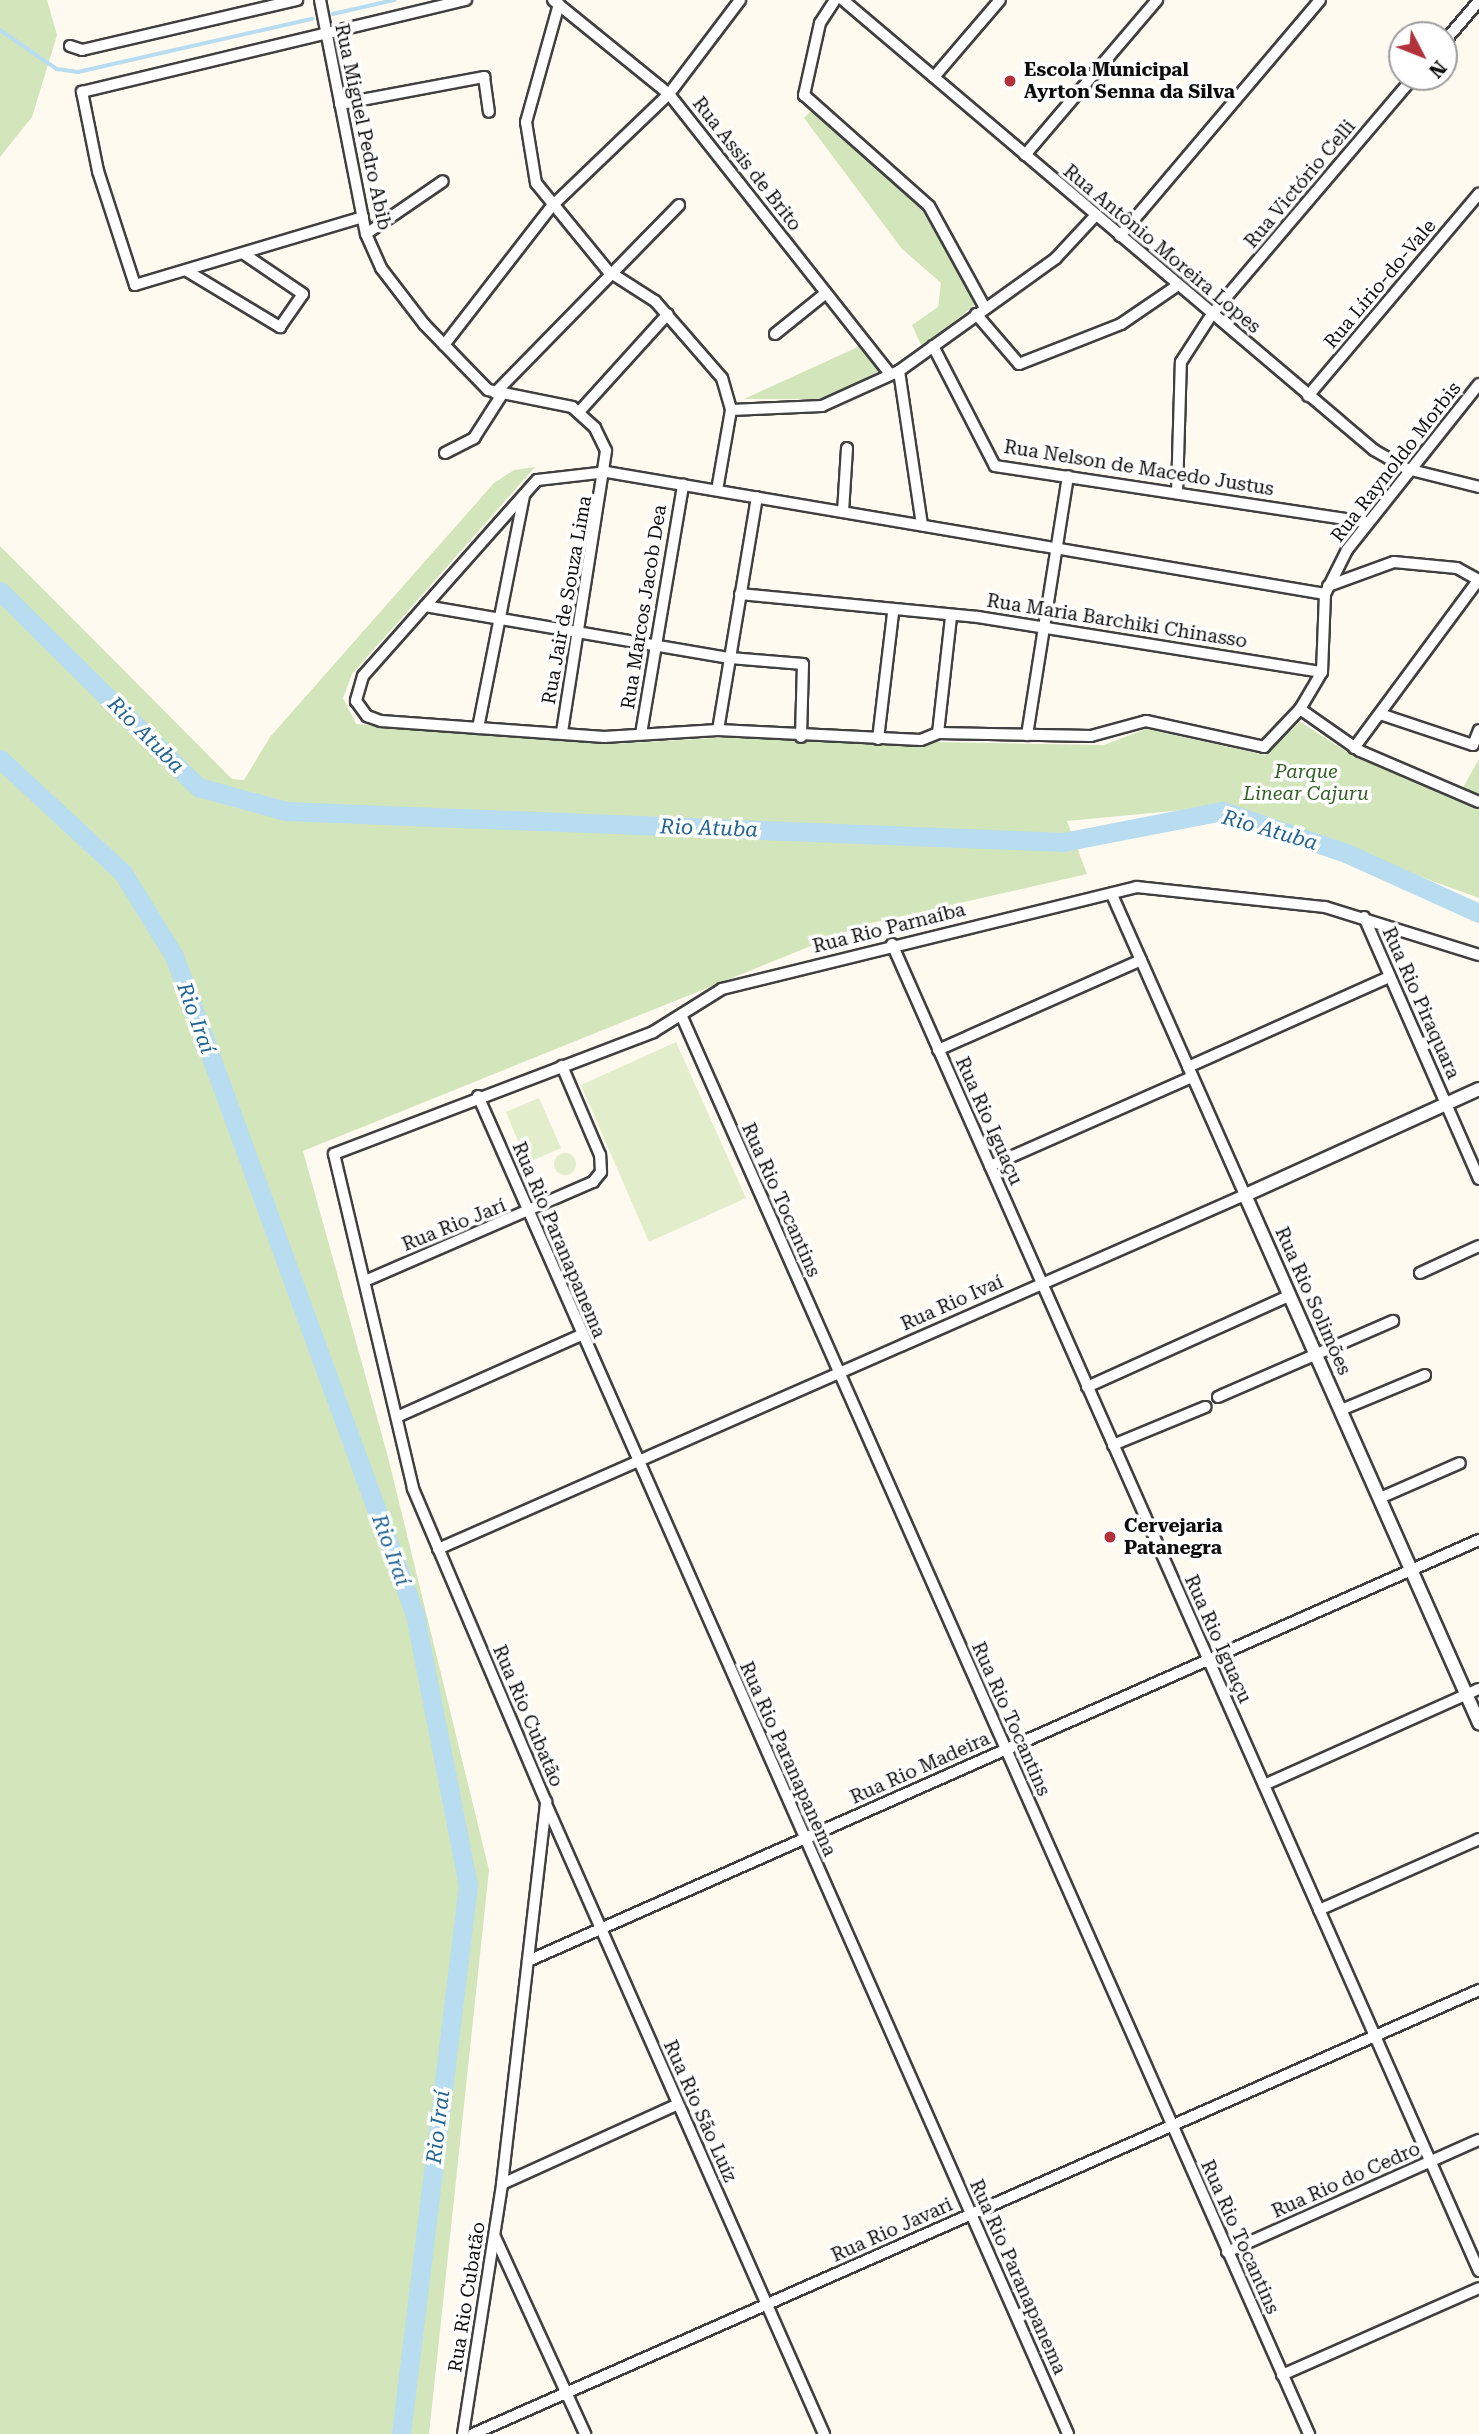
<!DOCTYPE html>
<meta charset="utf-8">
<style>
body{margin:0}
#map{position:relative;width:1479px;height:2434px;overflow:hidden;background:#fefaef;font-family:"Roboto Serif",serif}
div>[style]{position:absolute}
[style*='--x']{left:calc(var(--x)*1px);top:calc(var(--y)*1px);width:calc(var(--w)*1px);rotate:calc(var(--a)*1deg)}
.green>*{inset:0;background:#d2e5bb}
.pitch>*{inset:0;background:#e2edcc}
.round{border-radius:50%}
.stream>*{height:3.5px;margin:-1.75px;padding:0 1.75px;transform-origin:1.75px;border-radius:1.75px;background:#b8dcf0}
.river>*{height:19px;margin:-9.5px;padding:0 9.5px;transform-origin:9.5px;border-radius:9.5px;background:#b8dcf0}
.roads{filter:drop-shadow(2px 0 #404040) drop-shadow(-2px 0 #404040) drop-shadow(0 2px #404040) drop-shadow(0 -2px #404040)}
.minor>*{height:10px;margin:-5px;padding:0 5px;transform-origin:5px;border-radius:5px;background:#fff}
.tertiary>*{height:12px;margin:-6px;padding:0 6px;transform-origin:6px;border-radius:6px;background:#fff}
.dots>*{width:19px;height:19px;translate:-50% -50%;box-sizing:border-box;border:4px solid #fff;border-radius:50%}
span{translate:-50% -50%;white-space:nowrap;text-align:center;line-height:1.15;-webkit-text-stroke:7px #fff;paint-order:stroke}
.poi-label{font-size:19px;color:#0d0d0d;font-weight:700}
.left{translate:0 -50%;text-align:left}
.street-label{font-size:19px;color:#0d0d0d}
.park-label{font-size:19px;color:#315f23;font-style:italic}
.water-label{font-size:21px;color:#226494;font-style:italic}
.north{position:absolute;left:1388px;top:21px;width:70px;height:70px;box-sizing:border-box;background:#fff;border:2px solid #9e9e9e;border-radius:50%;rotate:132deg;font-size:19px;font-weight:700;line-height:28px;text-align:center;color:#0d0d0d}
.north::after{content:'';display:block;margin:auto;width:24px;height:32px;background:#b1323a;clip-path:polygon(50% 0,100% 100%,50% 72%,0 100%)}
</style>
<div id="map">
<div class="green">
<i style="clip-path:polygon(0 0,47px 0,57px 35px,32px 117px,0 157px)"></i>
<i style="clip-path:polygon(812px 110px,924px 210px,976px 304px,922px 347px,912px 325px,938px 307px,941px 283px,902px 249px,804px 118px)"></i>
<i style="clip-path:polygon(860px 346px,880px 370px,845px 391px,819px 399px,744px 399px)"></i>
<i style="clip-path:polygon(535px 467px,352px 674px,343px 698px,356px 724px,613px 744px,717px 738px,1104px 745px,1146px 729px,1265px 755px,1300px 722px,1347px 752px,1456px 800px,1479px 759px,1479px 898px,1226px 806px,1067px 821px,1087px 874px,863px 925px,303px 1151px,388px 1457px,489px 1870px,429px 2434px,0 2434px,0 546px,232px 779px,244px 780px,270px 737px,494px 483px,514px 470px)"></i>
</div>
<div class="pitch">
<i style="clip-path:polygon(676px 1042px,746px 1198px,649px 1242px,581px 1085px)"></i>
<i style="clip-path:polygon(539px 1098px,561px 1148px,527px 1163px,506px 1112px)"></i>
<i class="round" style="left:554px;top:1153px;width:22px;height:22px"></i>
</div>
<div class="stream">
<i style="--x:333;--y:14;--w:63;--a:-12.9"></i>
<i style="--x:0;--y:30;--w:69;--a:34.4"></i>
<i style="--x:57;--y:69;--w:21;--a:8"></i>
<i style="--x:78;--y:72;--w:240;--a:-12.8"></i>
</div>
<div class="river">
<i style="--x:0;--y:591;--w:279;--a:44.7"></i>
<i style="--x:198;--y:787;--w:91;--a:15.3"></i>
<i style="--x:286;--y:811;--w:778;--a:2.28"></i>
<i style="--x:1063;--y:842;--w:163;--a:-11"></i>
<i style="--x:1223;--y:811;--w:130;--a:18.9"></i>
<i style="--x:1346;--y:853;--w:146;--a:24.3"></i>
<i style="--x:0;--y:759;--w:168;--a:42.8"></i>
<i style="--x:123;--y:873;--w:97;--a:58.4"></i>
<i style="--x:174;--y:956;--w:702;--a:69.91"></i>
<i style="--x:415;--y:1615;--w:275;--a:78.9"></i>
<i style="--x:468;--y:1885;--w:553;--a:96.96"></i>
</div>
<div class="roads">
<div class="minor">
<i style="--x:320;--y:0;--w:238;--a:78.9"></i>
<i style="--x:366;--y:234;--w:37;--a:66"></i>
<i style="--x:381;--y:268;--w:71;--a:52.5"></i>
<i style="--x:424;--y:324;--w:92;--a:45.9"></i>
<i style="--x:488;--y:390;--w:86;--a:11.4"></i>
<i style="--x:572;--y:407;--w:31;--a:42"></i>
<i style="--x:595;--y:428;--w:25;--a:64"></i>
<i style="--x:606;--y:451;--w:285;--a:98.9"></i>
<i style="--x:553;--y:0;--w:149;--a:39"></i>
<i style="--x:669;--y:94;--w:355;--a:51.7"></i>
<i style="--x:835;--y:0;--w:27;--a:123"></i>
<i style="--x:820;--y:23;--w:74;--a:102.5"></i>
<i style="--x:804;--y:95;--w:167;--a:41.6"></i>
<i style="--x:929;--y:206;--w:116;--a:61.2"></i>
<i style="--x:843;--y:0;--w:696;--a:40.28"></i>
<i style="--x:1374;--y:450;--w:38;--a:30"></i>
<i style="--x:1407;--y:469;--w:74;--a:14"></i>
<i style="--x:559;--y:4;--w:123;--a:105.6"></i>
<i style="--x:526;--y:122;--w:62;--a:80.7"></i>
<i style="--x:536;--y:183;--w:114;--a:50.7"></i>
<i style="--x:608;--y:271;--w:56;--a:32.6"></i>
<i style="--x:655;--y:301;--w:102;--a:49"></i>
<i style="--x:722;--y:378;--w:33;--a:74"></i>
<i style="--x:731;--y:410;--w:81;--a:99.9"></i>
<i style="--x:1444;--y:42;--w:54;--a:-49.5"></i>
<i style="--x:70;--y:46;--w:13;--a:18"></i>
<i style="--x:82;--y:50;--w:221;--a:-13.1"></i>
<i style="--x:934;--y:77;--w:101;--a:-49.4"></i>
<i style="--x:340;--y:104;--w:147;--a:-10.6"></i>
<i style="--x:484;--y:77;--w:35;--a:82"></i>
<i style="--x:1025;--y:155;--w:204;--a:-49.6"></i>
<i style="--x:363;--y:217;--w:238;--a:163.4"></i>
<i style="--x:135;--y:285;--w:120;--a:-108"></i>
<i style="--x:98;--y:171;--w:81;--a:-101.4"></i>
<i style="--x:82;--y:92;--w:395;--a:-13.5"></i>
<i style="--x:366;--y:234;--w:93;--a:-34.5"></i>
<i style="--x:1120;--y:236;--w:309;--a:-49.7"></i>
<i style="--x:187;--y:271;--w:109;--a:31.1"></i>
<i style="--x:280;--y:327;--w:40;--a:-55.1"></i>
<i style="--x:303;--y:294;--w:71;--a:-145.9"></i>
<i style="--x:976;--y:314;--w:66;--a:49.3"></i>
<i style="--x:1019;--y:364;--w:110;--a:-21.4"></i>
<i style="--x:1121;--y:324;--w:69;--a:-34.4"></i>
<i style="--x:775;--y:334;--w:65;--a:-38.8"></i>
<i style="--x:444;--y:345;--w:175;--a:-52.2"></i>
<i style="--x:551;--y:207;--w:163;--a:-43.8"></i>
<i style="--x:669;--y:94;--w:118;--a:-52.9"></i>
<i style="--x:933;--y:346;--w:135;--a:62.7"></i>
<i style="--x:995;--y:466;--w:376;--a:8.6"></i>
<i style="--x:899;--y:371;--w:156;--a:81.5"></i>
<i style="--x:495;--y:393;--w:263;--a:-45.6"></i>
<i style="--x:1308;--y:396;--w:265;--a:-49.8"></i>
<i style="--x:731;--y:410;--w:91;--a:-2.5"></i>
<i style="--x:822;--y:406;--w:85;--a:-24.4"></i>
<i style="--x:899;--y:371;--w:193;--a:-35.7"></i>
<i style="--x:1056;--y:258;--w:59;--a:-47.1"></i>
<i style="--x:579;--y:412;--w:132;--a:-47.8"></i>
<i style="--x:445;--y:453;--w:33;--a:-27"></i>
<i style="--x:474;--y:438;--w:50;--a:-57.3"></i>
<i style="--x:1177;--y:493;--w:131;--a:-88.3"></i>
<i style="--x:1181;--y:362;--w:57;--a:-57.1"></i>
<i style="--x:1212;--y:314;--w:311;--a:-49.6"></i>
<i style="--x:843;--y:512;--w:64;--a:-86.4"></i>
<i style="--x:1328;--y:586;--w:70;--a:-20"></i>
<i style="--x:1394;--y:562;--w:63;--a:5.4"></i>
<i style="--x:1457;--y:568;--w:25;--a:29"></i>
<i style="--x:740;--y:594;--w:239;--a:5.5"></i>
<i style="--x:978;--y:617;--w:348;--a:9.1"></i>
<i style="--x:1325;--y:594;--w:728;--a:-170.36"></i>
<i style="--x:607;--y:472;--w:70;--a:173.5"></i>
<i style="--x:537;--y:480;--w:262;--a:131.6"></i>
<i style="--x:363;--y:676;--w:26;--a:106"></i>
<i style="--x:356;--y:701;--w:19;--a:54"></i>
<i style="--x:367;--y:716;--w:15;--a:20"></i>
<i style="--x:381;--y:721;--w:224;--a:4.1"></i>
<i style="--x:604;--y:737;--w:114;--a:-3.5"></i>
<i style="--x:718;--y:730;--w:203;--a:2.8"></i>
<i style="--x:921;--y:740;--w:18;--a:-22"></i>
<i style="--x:938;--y:733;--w:153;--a:1.1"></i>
<i style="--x:1091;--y:736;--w:57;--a:-15.3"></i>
<i style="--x:1146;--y:721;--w:121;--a:12.4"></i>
<i style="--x:1264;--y:747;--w:52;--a:-46.5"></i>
<i style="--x:1300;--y:709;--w:43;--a:-59.3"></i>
<i style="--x:1322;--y:672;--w:78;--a:-87.8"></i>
<i style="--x:1325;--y:594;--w:49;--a:-63.4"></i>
<i style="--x:1347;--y:550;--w:212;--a:-51.5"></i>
<i style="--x:425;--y:606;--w:309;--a:9.7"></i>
<i style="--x:730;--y:658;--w:73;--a:4.7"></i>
<i style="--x:803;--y:664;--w:73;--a:91.6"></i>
<i style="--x:1300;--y:709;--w:73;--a:35"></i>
<i style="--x:1360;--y:751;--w:129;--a:23.2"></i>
<i style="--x:1380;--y:714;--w:98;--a:18.4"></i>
<i style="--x:1473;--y:745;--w:16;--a:-68"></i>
<i style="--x:478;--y:728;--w:237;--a:-78.8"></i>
<i style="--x:718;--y:730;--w:236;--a:-80.5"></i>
<i style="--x:938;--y:733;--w:116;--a:-83.6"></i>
<i style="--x:641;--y:734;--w:253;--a:-80.4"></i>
<i style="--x:1027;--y:735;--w:262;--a:-81"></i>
<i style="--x:878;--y:739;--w:127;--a:-83.2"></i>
<i style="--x:1354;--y:748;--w:210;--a:-53.5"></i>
<i style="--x:1364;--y:917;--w:286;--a:66.3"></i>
<i style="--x:892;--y:944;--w:1451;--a:66.14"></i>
<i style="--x:682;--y:1017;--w:1550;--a:66.13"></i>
<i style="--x:938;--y:1050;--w:222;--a:-23.9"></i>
<i style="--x:1188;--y:1067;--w:220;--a:-24.1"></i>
<i style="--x:478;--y:1096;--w:1462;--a:66.2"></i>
<i style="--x:990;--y:1166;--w:221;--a:-23.8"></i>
<i style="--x:1420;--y:1273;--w:65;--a:-24.6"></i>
<i style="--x:365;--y:1281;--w:249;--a:-23.5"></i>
<i style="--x:593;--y:1182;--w:13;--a:-51"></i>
<i style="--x:601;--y:1172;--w:17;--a:-93"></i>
<i style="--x:600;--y:1155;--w:97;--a:-113.1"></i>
<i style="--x:1087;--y:1387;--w:222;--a:-24.3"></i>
<i style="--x:1218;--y:1397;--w:191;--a:-23.5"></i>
<i style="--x:1341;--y:1410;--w:91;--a:-22.6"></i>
<i style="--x:399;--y:1416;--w:199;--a:-24"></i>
<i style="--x:1113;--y:1445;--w:100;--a:-22.4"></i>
<i style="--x:1380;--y:1498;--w:87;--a:-23.6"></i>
<i style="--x:438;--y:1549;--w:881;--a:-23.69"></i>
<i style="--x:1245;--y:1195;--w:328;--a:-113.9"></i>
<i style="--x:1264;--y:1785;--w:235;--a:-24.1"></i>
<i style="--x:546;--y:1804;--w:689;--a:66.19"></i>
<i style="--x:1319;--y:1910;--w:175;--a:-23.9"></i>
<i style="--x:528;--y:1961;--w:1040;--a:-23.88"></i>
<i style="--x:502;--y:2184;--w:193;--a:-24.4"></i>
<i style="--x:495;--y:2237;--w:217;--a:65.4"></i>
<i style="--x:1227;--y:2252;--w:276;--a:-24"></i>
<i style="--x:1282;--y:2375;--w:215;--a:-23.8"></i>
<i style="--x:463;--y:2434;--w:253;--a:-81.1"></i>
<i style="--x:502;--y:2184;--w:385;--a:-83.4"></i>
<i style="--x:546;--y:1802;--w:341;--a:-113"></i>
<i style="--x:413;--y:1488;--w:343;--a:-103.3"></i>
<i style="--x:334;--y:1154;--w:342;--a:-20.9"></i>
<i style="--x:653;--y:1032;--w:81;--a:-31.9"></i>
<i style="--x:722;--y:989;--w:427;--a:-13.8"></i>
<i style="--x:1137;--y:887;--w:189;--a:6.1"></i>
<i style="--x:1325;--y:907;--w:161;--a:17.3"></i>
<i style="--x:473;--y:2434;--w:1100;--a:-23.81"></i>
</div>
<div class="tertiary">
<i style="--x:1479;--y:1089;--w:257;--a:155.6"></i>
<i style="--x:1245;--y:1195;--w:578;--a:66.1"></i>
</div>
</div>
<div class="dots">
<i style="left:1010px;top:81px;background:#b1323a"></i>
<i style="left:1110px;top:1537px;background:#b1323a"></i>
</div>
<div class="poi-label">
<span class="left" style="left:1024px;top:81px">Escola Municipal<br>Ayrton Senna da Silva</span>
<span class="left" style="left:1124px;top:1537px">Cervejaria<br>Patanegra</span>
</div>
<div class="street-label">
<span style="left:363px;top:127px;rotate:78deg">Rua Miguel Pedro Abib</span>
<span style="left:747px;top:164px;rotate:52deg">Rua Assis de Brito</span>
<span style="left:1300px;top:184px;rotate:-50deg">Rua Victório Celli</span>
<span style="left:1162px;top:249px;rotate:40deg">Rua Antônio Moreira Lopes</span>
<span style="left:1380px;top:284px;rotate:-50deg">Rua Lírio-do-Vale</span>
<span style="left:1396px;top:462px;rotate:-52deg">Rua Raynoldo Morbis</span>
<span style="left:1139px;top:468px;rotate:9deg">Rua Nelson de Macedo Justus</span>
<span style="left:567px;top:600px;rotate:-80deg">Rua Jair de Souza Lima</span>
<span style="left:644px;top:607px;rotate:-81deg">Rua Marcos Jacob Dea</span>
<span style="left:1117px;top:621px;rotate:9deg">Rua Maria Barchiki Chinasso</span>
<span style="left:889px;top:928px;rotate:-14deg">Rua Rio Parnaíba</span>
<span style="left:1421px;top:1003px;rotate:66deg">Rua Rio Piraquara</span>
<span style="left:989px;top:1121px;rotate:66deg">Rua Rio Iguaçu</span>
<span style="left:781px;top:1200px;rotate:66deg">Rua Rio Tocantins</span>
<span style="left:454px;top:1225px;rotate:-22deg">Rua Rio Jarí</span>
<span style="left:559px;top:1240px;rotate:67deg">Rua Rio Paranapanema</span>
<span style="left:1313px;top:1301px;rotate:66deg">Rua Rio Solimões</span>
<span style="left:952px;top:1303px;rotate:-24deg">Rua Rio Ivaí</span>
<span style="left:1218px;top:1639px;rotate:66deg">Rua Rio Iguaçu</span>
<span style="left:528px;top:1716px;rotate:67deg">Rua Rio Cubatão</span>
<span style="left:1011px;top:1719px;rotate:66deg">Rua Rio Tocantins</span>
<span style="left:788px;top:1759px;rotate:66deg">Rua Rio Paranapanema</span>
<span style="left:920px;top:1768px;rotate:-24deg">Rua Rio Madeira</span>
<span style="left:700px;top:2111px;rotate:66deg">Rua Rio São Luíz</span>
<span style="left:1346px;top:2180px;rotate:-24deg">Rua Rio do Cedro</span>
<span style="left:892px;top:2230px;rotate:-24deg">Rua Rio Javari</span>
<span style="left:1240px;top:2237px;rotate:66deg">Rua Rio Tocantins</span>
<span style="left:1018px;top:2277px;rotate:66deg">Rua Rio Paranapanema</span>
<span style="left:467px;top:2297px;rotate:-81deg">Rua Rio Cubatão</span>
</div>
<div class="park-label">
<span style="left:1306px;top:783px">Parque<br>Linear Cajuru</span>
</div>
<div class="water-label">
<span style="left:146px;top:735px;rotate:45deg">Rio Atuba</span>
<span style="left:709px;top:828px;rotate:2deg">Rio Atuba</span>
<span style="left:1270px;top:830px;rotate:16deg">Rio Atuba</span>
<span style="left:196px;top:1018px;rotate:70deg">Rio Iraí</span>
<span style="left:391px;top:1550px;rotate:70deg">Rio Iraí</span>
<span style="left:438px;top:2127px;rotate:-83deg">Rio Iraí</span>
</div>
<div class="north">N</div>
</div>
